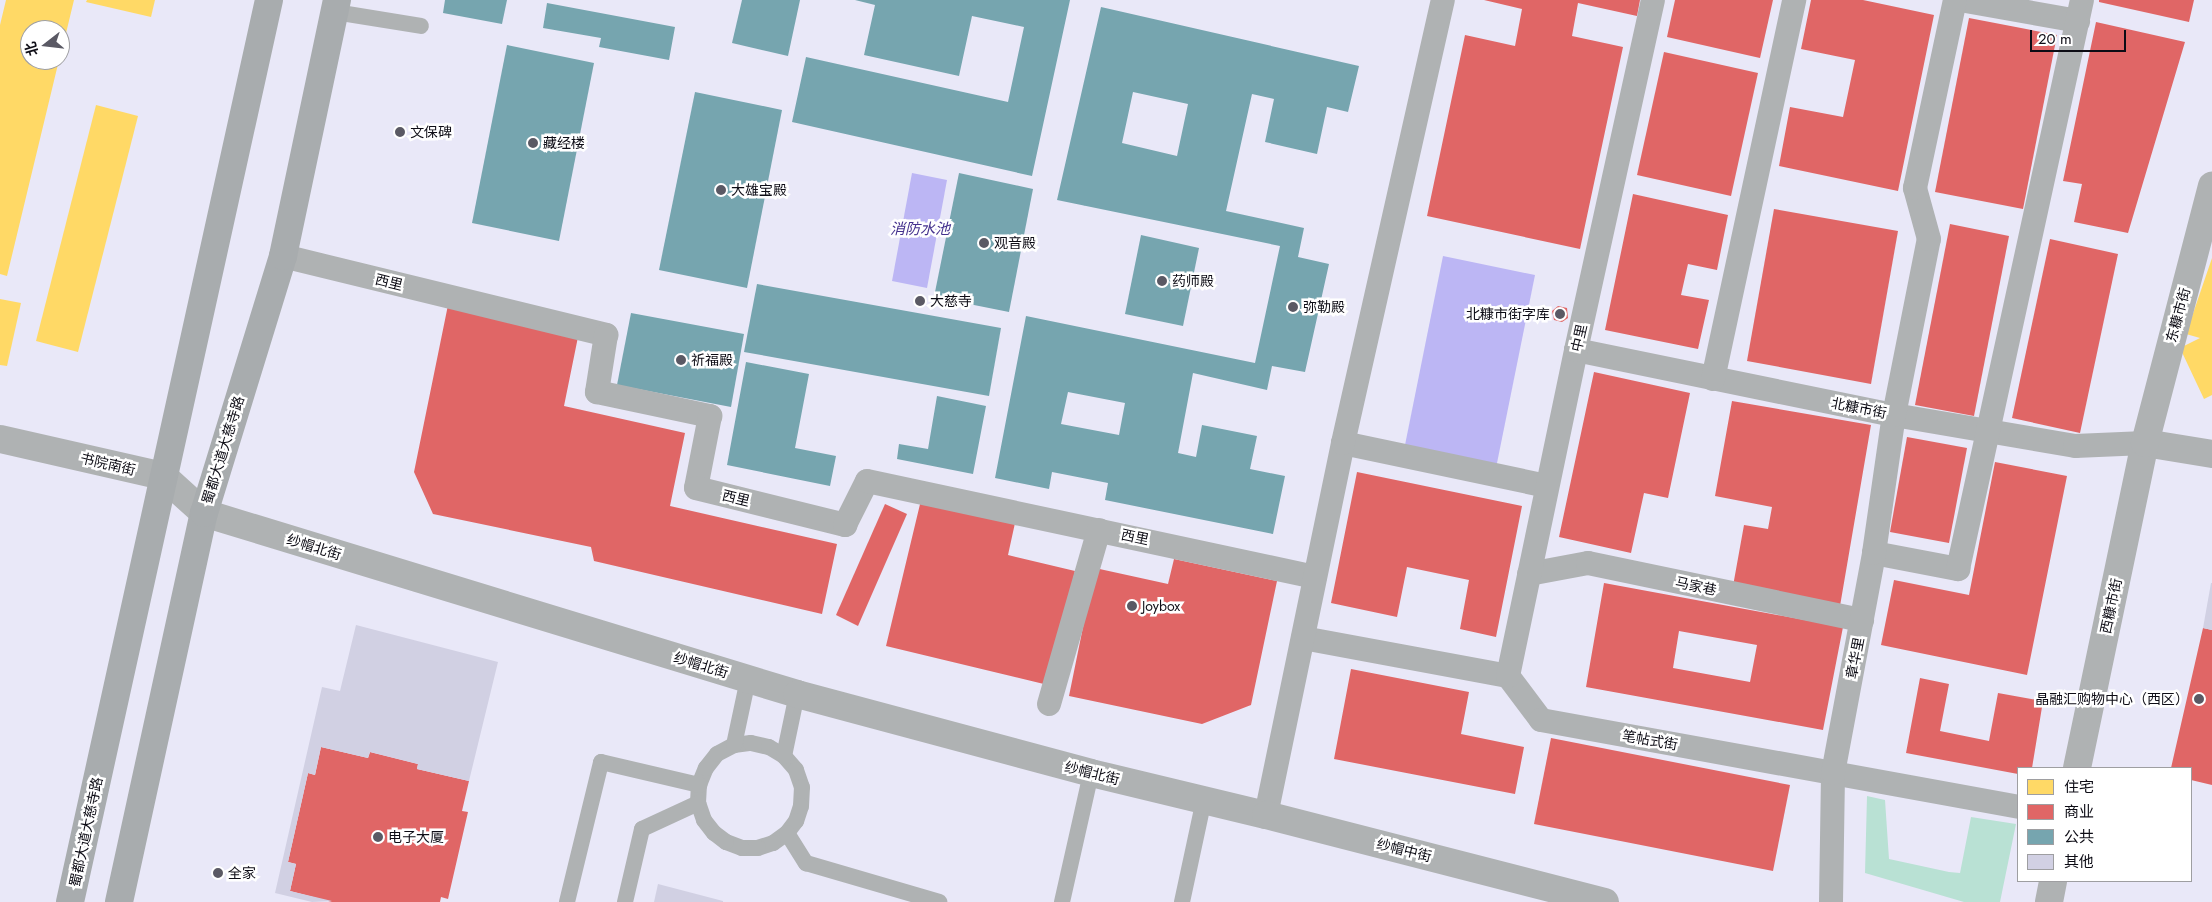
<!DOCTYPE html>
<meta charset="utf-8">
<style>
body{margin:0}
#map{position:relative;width:2212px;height:902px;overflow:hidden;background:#e9e8f8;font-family:Jost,"Noto Sans SC",sans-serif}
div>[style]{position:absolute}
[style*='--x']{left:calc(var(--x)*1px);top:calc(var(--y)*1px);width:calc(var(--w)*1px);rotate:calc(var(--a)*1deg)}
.green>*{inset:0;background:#b9e1d4}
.water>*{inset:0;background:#bcb6f4}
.homes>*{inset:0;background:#ffd966}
.shops>*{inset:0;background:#e06666}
.public>*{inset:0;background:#76a5af}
.building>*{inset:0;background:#d1d0e3}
.service>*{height:16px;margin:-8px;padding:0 8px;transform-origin:8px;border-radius:8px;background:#afb2b3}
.pedestrian>*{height:24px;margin:-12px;padding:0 12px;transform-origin:12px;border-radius:12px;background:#afb2b3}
.minor>*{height:28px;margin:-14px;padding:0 14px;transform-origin:14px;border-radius:14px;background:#afb2b3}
.primary>*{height:28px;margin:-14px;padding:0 14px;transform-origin:14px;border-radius:14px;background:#a8acae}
.dots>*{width:14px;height:14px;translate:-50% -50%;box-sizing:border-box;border:2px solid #fff;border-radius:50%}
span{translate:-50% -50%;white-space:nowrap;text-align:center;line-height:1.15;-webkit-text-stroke:5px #fff;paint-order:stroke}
.poi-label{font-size:14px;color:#0d0c15}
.left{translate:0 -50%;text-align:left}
.right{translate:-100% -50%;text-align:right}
.street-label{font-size:14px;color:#0d0c15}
.water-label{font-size:15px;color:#44318d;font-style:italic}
.legend{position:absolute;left:2017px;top:767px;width:175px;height:115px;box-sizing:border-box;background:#fff;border:1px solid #9e9ea1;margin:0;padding:6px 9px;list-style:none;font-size:15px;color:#0d0c15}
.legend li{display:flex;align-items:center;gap:10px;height:25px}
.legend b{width:25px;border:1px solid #9e9ea1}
.north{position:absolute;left:20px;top:20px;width:50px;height:50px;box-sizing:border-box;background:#fff;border:1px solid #9e9ea1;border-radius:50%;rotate:254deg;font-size:14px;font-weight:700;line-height:20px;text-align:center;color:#0d0c15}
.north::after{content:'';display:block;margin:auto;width:18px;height:22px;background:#5a5964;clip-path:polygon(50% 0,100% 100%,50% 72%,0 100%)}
.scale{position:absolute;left:2030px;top:30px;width:96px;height:22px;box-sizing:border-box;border:2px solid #0d0c15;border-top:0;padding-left:6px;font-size:15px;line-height:18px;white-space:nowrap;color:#0d0c15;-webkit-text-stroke:4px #fff;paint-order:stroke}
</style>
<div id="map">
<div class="green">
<i style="clip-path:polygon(1867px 796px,1885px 800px,1889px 859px,1949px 872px,1960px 873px,1971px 817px,2016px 824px,2000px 902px,1964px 902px,1865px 873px)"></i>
</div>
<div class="water">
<i style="clip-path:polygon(912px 173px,947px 180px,927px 288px,892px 281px)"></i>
<i style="clip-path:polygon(1443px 256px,1535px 275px,1496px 468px,1404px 450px)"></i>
</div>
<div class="homes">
<i style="clip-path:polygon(6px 0,74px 0,61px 54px,60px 30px,30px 30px,30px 60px,59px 60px,7px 276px,0 274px,0 25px)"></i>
<i style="clip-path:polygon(87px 0,155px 0,151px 17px,86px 2px)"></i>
<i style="clip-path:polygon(96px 105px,138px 116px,78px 352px,36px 341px)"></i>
<i style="clip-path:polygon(2212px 258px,2212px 395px,2204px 399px,2180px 348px,2200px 338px,2186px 334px)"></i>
<i style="clip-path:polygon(0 299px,21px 303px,7px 366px,0 365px)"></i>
</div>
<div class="shops">
<i style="clip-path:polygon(1484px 0,1640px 0,1637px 16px,1578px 3px,1572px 36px,1623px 47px,1580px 249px,1427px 216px,1465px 35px,1515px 46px,1522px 9px)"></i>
<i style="clip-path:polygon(1675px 0,1773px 0,1760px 58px,1667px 37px)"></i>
<i style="clip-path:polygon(1811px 0,1863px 0,1934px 15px,1898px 191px,1779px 166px,1790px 107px,1843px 117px,1855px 60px,1801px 49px)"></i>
<i style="clip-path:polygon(2099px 0,2194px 0,2189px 22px,2099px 2px)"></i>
<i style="clip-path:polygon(1969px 18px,2057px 35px,2023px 209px,1935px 192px)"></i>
<i style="clip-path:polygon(2096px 22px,2185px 42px,2128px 233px,2074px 222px,2082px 184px,2063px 181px)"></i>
<i style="clip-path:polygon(1664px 52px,1758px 73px,1731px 196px,1637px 175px)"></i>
<i style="clip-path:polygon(1633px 194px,1728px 215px,1717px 270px,1688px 264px,1681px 295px,1709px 300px,1698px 349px,1605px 330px)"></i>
<i style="clip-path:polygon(1774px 209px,1898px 231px,1871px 384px,1747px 361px)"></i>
<i style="clip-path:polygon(1950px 224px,2009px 236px,1974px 416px,1915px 405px)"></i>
<i style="clip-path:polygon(2050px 239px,2118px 254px,2080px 433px,2012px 418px)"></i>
<i style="clip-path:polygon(448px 305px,579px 332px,564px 406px,685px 433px,670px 506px,837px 544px,822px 614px,594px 561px,591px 547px,433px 514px,414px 472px)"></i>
<i style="clip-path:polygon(1558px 306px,1567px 308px,1568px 318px,1562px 322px,1554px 320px,1552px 311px)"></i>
<i style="clip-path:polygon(1594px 372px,1690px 393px,1668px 498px,1644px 493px,1631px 553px,1559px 537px)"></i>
<i style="clip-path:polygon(1732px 401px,1871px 425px,1840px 606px,1733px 586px,1744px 525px,1768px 529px,1772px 507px,1715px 496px)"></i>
<i style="clip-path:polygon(1907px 437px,1967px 448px,1949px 543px,1890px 532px)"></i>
<i style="clip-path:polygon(1995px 462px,2067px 476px,2027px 675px,1881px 645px,1894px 580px,1969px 595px)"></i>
<i style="clip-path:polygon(1357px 472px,1522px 506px,1496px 637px,1460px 629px,1469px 580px,1407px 567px,1397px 617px,1331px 603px)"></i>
<i style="clip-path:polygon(921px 500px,1015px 523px,1008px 555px,1075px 571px,1048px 685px,886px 646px)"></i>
<i style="clip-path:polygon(885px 504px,907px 514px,858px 626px,836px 615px)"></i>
<i style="clip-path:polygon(1174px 559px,1277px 581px,1251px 705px,1202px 724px,1069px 696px,1095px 568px,1168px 584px)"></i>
<i style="clip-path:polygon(evenodd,1604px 583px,1843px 627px,1823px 730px,1586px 687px,1604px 583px,1679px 631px,1757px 645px,1750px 682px,1673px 668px,1679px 631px)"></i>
<i style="clip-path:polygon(2203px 628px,2212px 630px,2212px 785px,2191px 780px,2191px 768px,2171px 768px)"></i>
<i style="clip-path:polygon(1351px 669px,1469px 692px,1461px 734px,1524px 747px,1515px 794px,1334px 759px)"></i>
<i style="clip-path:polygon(1920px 678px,1949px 684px,1940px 731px,1989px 741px,1998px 693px,2043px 701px,2032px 768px,2018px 768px,2018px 774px,1906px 753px)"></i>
<i style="clip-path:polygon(1551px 738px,1790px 785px,1773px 871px,1534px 824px)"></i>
<i style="clip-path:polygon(321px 747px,368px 758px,370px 752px,418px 764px,417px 769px,469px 781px,462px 811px,468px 812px,448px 899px,441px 897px,440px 902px,332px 902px,290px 891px,296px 864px,288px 862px,308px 773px,315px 775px)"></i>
</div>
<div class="public">
<i style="clip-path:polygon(445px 0,507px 0,502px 24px,443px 13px)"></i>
<i style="clip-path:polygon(742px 0,800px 0,788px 56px,732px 43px)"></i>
<i style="clip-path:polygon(855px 0,1070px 0,1032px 176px,792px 122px,806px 57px,1008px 102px,1024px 27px,972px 16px,959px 76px,864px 55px,875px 5px)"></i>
<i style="clip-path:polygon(547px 3px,675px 27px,669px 60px,599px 47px,601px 38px,543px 28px)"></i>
<i style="clip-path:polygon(evenodd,1101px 7px,1359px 66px,1348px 112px,1327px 107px,1317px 154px,1265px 142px,1274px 99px,1252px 94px,1226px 211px,1304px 228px,1298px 257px,1329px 264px,1305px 372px,1272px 366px,1267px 390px,1193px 373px,1178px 453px,1196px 457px,1202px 425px,1257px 436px,1250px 469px,1285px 476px,1273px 534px,1105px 500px,1108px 483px,1052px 472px,1049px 489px,995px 478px,1026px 316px,1255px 363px,1280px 246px,1057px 200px,1101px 7px,1133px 92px,1188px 104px,1177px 156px,1122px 143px,1133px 92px,1101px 7px,1068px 392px,1125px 403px,1119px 435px,1061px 424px,1068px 392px)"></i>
<i style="clip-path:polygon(507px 45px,594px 63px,559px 241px,472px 223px)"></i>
<i style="clip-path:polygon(695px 92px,782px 110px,747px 288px,659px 270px)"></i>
<i style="clip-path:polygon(959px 173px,1033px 189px,1009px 312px,934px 297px)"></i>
<i style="clip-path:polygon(1141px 235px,1199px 248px,1183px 326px,1125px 314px)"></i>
<i style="clip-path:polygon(757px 284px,1001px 328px,989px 396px,744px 352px)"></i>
<i style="clip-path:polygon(631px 313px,744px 334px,731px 407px,617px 385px)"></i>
<i style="clip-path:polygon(746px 362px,809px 374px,795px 448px,836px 456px,830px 486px,727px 465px)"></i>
<i style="clip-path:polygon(937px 396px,986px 406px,973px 474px,897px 459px,899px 444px,928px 449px)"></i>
</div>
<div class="building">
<i style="clip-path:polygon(2211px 583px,2212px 583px,2212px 630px,2203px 628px)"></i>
<i style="clip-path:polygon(356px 625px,498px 662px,469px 781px,417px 769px,418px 764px,370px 752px,368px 758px,321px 747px,315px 775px,308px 773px,288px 862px,296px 864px,290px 891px,332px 901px,312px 902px,275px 893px,322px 687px,340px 691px)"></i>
<i style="clip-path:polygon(658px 884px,723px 901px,723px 902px,654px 902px)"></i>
</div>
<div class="service">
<i style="--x:335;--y:12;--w:87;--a:9.2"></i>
<i style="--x:734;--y:745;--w:17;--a:-7"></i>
<i style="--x:751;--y:743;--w:18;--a:13"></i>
<i style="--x:769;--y:747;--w:17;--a:31"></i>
<i style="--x:784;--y:756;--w:18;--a:49"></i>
<i style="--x:796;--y:770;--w:18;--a:71"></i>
<i style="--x:802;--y:787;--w:19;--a:93"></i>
<i style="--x:801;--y:806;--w:16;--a:108"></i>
<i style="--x:796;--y:821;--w:15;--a:127"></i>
<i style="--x:787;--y:833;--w:17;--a:144"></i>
<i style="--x:773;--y:843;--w:16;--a:162"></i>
<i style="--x:758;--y:848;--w:16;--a:180"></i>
<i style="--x:742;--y:848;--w:17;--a:-159"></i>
<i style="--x:726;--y:842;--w:15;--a:-143"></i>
<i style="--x:714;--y:833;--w:16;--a:-128"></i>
<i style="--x:704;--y:820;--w:18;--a:-109"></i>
<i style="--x:698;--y:803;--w:18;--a:-87"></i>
<i style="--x:699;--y:785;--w:18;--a:-68"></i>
<i style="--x:706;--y:768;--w:18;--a:-52"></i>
<i style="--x:717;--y:754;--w:19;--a:-28"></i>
<i style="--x:734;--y:745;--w:67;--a:-78"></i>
<i style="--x:784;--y:756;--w:63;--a:-78.2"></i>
<i style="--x:787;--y:833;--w:36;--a:58"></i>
<i style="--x:806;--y:863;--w:139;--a:16.3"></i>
<i style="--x:567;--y:902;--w:144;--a:-76.3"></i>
<i style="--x:601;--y:762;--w:101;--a:13.2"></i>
<i style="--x:625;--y:902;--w:75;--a:-76.9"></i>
<i style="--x:642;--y:829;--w:62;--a:-24.9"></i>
<i style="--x:1062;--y:902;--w:132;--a:-77.3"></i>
<i style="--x:1182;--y:902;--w:105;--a:-77.9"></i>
</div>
<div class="pedestrian">
<i style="--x:1960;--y:0;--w:120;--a:10.1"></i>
<i style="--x:283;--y:256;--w:333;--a:13.7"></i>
<i style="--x:606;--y:335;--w:58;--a:99"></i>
<i style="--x:597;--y:392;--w:116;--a:12"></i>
<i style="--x:710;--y:416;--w:73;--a:101"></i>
<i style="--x:696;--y:488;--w:154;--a:13.9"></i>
<i style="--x:845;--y:525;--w:49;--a:-63.4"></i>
<i style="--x:867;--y:481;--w:458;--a:12.1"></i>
<i style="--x:1576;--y:350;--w:325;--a:11.6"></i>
<i style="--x:1894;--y:415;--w:184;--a:9.7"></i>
<i style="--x:2075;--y:446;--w:70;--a:-2.5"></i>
<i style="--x:1713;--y:379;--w:388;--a:-77.9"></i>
<i style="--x:1343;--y:443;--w:208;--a:11.9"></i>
<i style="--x:1874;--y:553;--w:86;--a:10.8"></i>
<i style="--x:1958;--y:569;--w:582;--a:-77.71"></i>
<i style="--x:1529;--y:574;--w:60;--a:-10.6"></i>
<i style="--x:1588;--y:563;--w:280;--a:11.8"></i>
<i style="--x:1303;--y:638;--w:208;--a:10.5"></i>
<i style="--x:1508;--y:676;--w:55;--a:53.1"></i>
<i style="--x:1541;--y:720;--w:485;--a:10.3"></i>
<i style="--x:1508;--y:676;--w:333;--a:-78.2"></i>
<i style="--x:1576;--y:350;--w:358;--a:-77.6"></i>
<i style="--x:1049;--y:704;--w:181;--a:-74"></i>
<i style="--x:1266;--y:815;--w:380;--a:-78.3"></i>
<i style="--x:1343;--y:443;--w:454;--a:-77.3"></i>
<i style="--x:1831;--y:902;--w:129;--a:-89.1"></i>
<i style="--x:1833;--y:773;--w:224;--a:-79.4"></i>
<i style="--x:1874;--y:553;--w:139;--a:-81.8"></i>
<i style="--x:1894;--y:415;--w:179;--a:-78.8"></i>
<i style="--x:1929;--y:239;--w:53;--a:-105.4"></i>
<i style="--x:1915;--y:188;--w:192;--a:-78"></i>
</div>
<div class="minor">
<i style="--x:0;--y:439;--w:167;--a:12.8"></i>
<i style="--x:163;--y:476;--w:55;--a:42.1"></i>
<i style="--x:204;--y:513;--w:620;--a:16.97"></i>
<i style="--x:797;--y:694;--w:304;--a:15"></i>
<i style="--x:1091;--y:773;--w:180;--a:13.5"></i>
<i style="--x:1266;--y:815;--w:350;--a:14.4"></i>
<i style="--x:2145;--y:443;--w:68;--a:9.3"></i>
<i style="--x:2077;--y:768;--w:332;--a:-78.2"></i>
<i style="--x:2145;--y:443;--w:266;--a:-75.4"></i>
<i style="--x:2049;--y:902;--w:21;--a:-79"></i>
</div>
<div class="primary">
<i style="--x:70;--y:902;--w:924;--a:-77.56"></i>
<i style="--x:119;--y:902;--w:398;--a:-77.7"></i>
<i style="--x:204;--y:513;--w:269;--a:-72.9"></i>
<i style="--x:283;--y:256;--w:262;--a:-78.1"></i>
</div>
<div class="dots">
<i style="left:400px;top:132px;background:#5a5964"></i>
<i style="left:533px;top:143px;background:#5a5964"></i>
<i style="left:721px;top:190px;background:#5a5964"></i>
<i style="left:984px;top:243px;background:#5a5964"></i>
<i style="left:1162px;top:281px;background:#5a5964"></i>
<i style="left:920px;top:301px;background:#5a5964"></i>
<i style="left:1293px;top:307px;background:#5a5964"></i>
<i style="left:1560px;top:314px;background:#5a5964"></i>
<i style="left:681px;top:360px;background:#5a5964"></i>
<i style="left:1132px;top:606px;background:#5a5964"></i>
<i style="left:2199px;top:699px;background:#5a5964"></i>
<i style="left:378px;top:837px;background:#5a5964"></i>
<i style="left:218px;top:873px;background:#5a5964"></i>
</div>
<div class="poi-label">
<span class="left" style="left:410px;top:132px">文保碑</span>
<span class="left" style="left:543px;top:143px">藏经楼</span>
<span class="left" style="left:731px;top:190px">大雄宝殿</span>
<span class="left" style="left:994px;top:243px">观音殿</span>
<span class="left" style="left:1172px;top:281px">药师殿</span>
<span class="left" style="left:930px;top:301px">大慈寺</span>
<span class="left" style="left:1303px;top:307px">弥勒殿</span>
<span class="right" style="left:1550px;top:314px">北糠市街字库</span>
<span class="left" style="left:691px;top:360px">祈福殿</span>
<span class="left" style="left:1142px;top:606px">Joybox</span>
<span class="right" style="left:2189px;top:699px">晶融汇购物中心（西区）</span>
<span class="left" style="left:388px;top:837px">电子大厦</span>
<span class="left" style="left:228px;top:873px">全家</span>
</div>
<div class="street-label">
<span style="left:389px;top:282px;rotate:14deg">西里</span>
<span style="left:2178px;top:315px;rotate:-75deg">东糠市街</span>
<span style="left:1579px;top:338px;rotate:-77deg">中里</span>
<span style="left:1859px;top:408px;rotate:11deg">北糠市街</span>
<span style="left:223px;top:450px;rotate:-73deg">蜀都大道大慈寺路</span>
<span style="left:108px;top:464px;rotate:13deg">书院南街</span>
<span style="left:736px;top:498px;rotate:14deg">西里</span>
<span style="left:1135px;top:537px;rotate:12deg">西里</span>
<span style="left:314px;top:547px;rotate:17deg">纱帽北街</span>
<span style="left:1696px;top:586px;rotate:12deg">马家巷</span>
<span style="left:2111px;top:606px;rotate:-78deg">西糠市街</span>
<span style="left:1855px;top:658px;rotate:-79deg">章华里</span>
<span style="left:701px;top:665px;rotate:17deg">纱帽北街</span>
<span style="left:1650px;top:740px;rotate:10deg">笔帖式街</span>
<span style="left:1092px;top:773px;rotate:14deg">纱帽北街</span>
<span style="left:86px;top:832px;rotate:-78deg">蜀都大道大慈寺路</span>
<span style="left:1404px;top:850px;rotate:14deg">纱帽中街</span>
</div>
<div class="water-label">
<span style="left:920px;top:230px">消防水池</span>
</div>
<ul class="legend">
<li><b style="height:14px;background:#ffd966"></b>住宅</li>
<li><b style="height:14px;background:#e06666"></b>商业</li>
<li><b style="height:14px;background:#76a5af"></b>公共</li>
<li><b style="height:14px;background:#d1d0e3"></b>其他</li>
</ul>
<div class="north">北</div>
<div class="scale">20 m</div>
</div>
